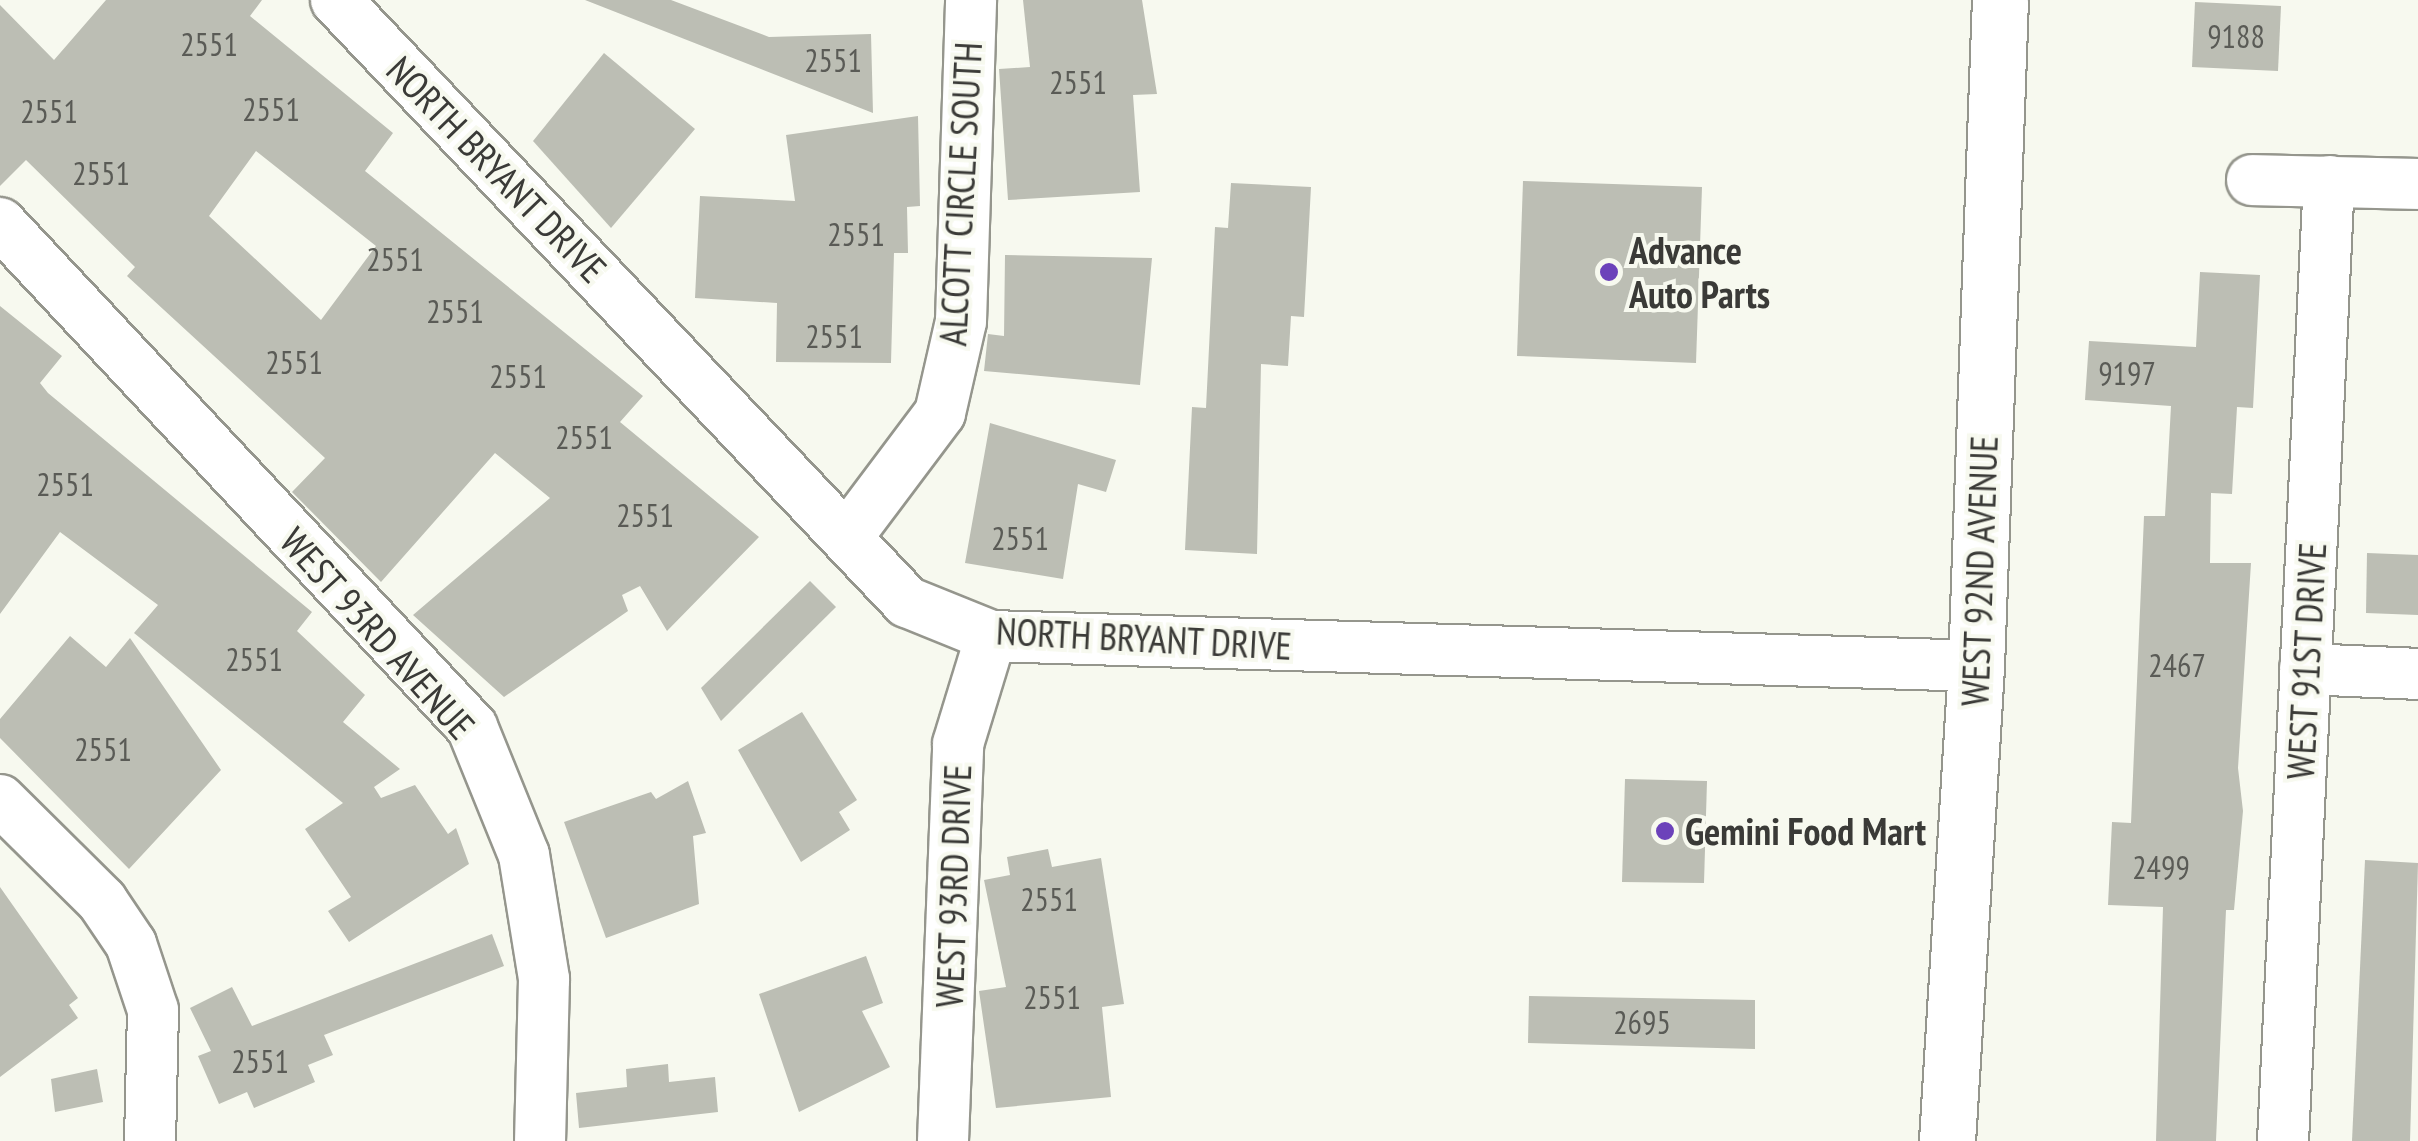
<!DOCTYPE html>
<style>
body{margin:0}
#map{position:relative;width:2418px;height:1141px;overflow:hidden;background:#f7f9ef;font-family:"PT Sans Narrow",sans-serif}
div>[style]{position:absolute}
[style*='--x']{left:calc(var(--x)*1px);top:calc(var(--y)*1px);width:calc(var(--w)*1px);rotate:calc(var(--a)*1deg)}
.building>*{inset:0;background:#bcbeb4}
.roads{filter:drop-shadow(2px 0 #95968d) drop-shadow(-2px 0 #95968d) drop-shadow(0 2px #95968d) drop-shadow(0 -2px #95968d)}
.street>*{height:50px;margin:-25px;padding:0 25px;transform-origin:25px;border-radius:25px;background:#fff}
.primary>*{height:55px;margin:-27.5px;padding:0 27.5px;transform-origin:27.5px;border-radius:27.5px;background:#fff}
.dots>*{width:28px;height:28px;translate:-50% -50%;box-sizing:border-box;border:5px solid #f7f9ef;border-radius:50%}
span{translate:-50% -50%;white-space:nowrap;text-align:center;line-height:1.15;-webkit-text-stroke:8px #f7f9ef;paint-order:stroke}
.number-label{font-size:32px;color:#5a5b56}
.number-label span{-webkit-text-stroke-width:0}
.street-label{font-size:38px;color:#3a3a37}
.poi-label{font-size:38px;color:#3a3a37;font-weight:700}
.left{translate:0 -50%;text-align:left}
</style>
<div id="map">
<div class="building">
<i style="clip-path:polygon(evenodd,106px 0,262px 0,250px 16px,393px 133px,365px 171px,643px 396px,620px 422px,759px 537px,667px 631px,640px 586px,622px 595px,628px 611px,504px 697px,413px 615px,550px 498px,495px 453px,381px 582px,292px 492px,325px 458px,127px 276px,135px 267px,26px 160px,0 186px,0 5px,54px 60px,106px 0,256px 151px,376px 246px,321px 320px,209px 216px,256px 151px)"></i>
<i style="clip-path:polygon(585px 0,671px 0,769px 37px,871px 34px,873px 113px)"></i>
<i style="clip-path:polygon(1023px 0,1142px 0,1157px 94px,1133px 95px,1140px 192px,1008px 200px,999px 69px,1030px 67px)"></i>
<i style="clip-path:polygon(2195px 2px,2281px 6px,2278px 71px,2192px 67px)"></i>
<i style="clip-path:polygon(604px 53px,695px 129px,611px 228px,533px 141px)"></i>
<i style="clip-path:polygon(918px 116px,920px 206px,907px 207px,908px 253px,894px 253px,891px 363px,776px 362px,777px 303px,695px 298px,700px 196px,795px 201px,786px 135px)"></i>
<i style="clip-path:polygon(1523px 181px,1702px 187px,1696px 363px,1517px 356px)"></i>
<i style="clip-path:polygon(1231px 183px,1311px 187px,1304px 317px,1291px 316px,1288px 366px,1261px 364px,1257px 554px,1185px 550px,1192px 407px,1206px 408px,1215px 227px,1228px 228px)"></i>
<i style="clip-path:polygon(1005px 255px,1152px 258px,1140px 385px,984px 371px,988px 334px,1004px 336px)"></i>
<i style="clip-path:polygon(2200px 272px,2260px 275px,2253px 408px,2237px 407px,2232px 494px,2211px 493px,2210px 563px,2251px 563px,2238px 768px,2243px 811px,2234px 910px,2226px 910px,2216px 1141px,2156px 1141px,2163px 907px,2108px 905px,2112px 822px,2131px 823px,2144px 516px,2165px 516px,2171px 406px,2085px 400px,2089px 341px,2196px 347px)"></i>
<i style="clip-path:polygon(0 306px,62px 356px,40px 383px,48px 393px,312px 612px,297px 631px,365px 695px,343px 722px,400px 769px,374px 787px,381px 798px,415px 785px,448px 834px,456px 828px,469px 864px,349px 942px,328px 911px,351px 897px,305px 829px,343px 803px,134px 633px,158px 605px,60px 532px,0 614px)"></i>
<i style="clip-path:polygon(990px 423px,1116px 460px,1106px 492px,1078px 484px,1063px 579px,965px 563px)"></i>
<i style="clip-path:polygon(2367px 553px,2418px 555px,2418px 615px,2366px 613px)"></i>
<i style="clip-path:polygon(810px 581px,836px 607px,721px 721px,701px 688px)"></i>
<i style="clip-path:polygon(70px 636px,106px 667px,130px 638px,221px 770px,129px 869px,0 738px,0 719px)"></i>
<i style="clip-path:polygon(802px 712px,857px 800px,839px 812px,850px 830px,801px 862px,738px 750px)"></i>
<i style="clip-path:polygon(1625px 779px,1707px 781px,1704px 883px,1622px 882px)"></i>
<i style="clip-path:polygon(688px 781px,706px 833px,693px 836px,699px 904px,606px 938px,564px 822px,651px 792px,656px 799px)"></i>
<i style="clip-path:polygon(1048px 849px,1052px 867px,1101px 858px,1124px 1004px,1102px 1007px,1111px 1097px,996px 1108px,979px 991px,1006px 987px,984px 880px,1010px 875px,1007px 857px)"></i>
<i style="clip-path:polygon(2365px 860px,2418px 863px,2410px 1141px,2352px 1141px)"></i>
<i style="clip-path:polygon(0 887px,78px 998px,69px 1005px,78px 1018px,0 1077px)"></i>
<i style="clip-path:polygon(492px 934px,504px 966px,324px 1035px,333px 1055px,308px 1065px,315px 1082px,254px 1108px,247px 1092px,219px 1104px,198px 1056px,211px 1051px,190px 1008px,232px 987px,252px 1026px)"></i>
<i style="clip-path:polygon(866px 956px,883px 1003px,862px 1011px,890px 1067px,799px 1112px,759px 994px)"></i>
<i style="clip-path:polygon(1529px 996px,1755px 1000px,1755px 1049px,1528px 1043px)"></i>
<i style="clip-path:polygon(668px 1064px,669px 1082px,715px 1077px,718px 1112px,579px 1128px,576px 1093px,627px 1087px,626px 1069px)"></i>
<i style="clip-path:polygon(97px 1069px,103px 1102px,55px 1112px,51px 1079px)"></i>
</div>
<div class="roads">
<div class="street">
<i style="--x:336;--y:0;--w:830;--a:46.51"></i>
<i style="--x:907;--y:602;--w:91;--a:22"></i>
<i style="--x:991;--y:636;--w:985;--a:1.74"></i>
<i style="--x:2252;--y:180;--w:166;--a:1.4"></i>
<i style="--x:0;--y:223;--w:691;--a:46.88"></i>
<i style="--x:472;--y:727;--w:138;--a:67.9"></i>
<i style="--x:524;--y:855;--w:126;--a:80.8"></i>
<i style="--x:544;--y:979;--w:162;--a:91.4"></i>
<i style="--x:847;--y:537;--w:155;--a:-53.1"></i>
<i style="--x:940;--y:413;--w:94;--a:-77.1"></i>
<i style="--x:961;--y:321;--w:321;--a:-88.2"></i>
<i style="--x:2305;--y:669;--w:113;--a:2.5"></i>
<i style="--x:0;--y:800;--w:144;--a:44.7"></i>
<i style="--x:102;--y:901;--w:52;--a:56"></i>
<i style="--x:131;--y:944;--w:70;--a:71.6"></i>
<i style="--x:153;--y:1010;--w:131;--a:91.3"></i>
<i style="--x:943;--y:1141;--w:397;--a:-87.8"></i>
<i style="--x:958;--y:744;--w:113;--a:-73"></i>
<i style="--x:2283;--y:1141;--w:961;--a:-87.26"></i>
</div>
<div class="primary">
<i style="--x:1947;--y:1141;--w:476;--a:-86.5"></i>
<i style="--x:1976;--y:666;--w:666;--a:-87.94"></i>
</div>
</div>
<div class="dots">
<i style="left:1609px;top:272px;background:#6c42ba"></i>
<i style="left:1665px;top:831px;background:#6c42ba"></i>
</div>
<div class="number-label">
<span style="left:2236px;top:36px">9188</span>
<span style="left:209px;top:44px">2551</span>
<span style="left:833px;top:60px">2551</span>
<span style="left:1078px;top:82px">2551</span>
<span style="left:271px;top:109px">2551</span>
<span style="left:49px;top:111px">2551</span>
<span style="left:101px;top:173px">2551</span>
<span style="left:856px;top:234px">2551</span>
<span style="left:395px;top:259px">2551</span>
<span style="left:455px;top:311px">2551</span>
<span style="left:834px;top:336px">2551</span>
<span style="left:294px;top:362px">2551</span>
<span style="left:2127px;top:373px">9197</span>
<span style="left:518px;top:376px">2551</span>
<span style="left:584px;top:437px">2551</span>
<span style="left:65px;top:484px">2551</span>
<span style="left:645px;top:515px">2551</span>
<span style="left:1020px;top:538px">2551</span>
<span style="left:254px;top:659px">2551</span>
<span style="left:2177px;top:665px">2467</span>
<span style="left:103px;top:749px">2551</span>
<span style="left:2161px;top:867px">2499</span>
<span style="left:1049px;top:899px">2551</span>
<span style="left:1052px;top:997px">2551</span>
<span style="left:1642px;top:1022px">2695</span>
<span style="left:260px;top:1061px">2551</span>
</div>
<div class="street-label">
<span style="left:497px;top:169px;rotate:46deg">NORTH BRYANT DRIVE</span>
<span style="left:960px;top:194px;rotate:-87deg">ALCOTT CIRCLE SOUTH</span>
<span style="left:1979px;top:571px;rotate:-88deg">WEST 92ND AVENUE</span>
<span style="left:378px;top:633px;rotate:48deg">WEST 93RD AVENUE</span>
<span style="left:1144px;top:638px;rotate:3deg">NORTH BRYANT DRIVE</span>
<span style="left:2306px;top:661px;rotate:-87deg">WEST 91ST DRIVE</span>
<span style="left:953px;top:886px;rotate:-88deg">WEST 93RD DRIVE</span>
</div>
<div class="poi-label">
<span class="left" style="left:1629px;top:272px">Advance<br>Auto Parts</span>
<span class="left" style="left:1685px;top:831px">Gemini Food Mart</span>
</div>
</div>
